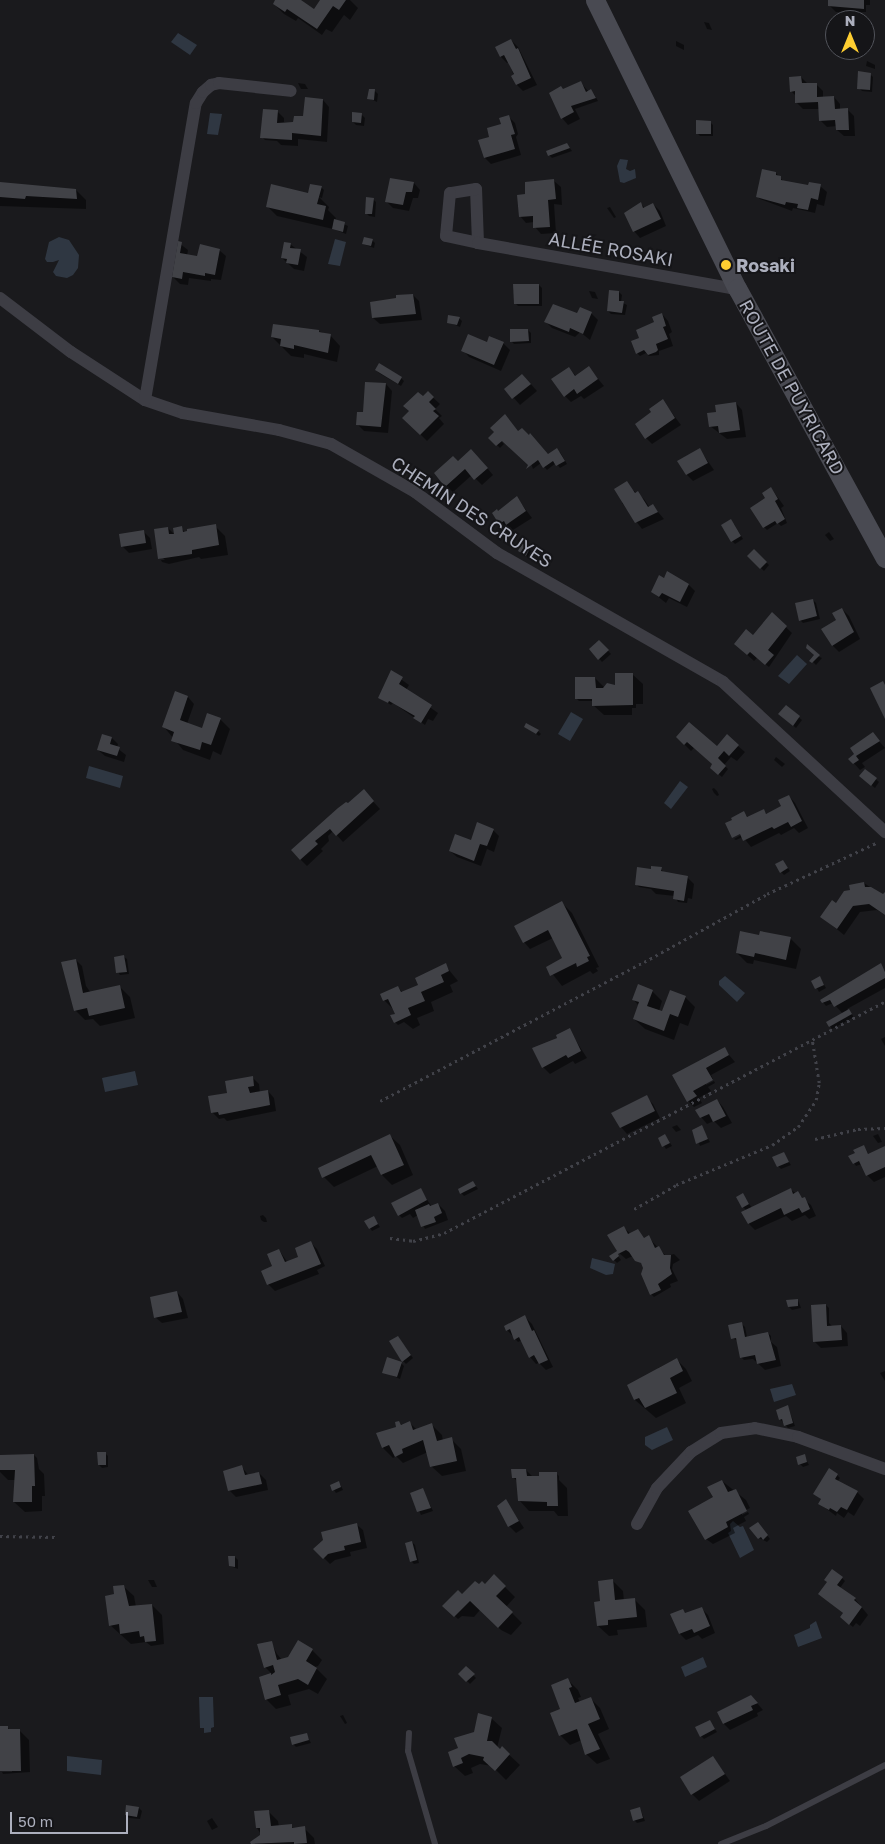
<!DOCTYPE html>
<meta charset="utf-8">
<style>
body{margin:0}
#map{position:relative;width:885px;height:1844px;overflow:hidden;background:#1a1a1d;font-family:"Golos Text",sans-serif}
div>[style]{position:absolute}
[style*='--x']{left:calc(var(--x)*1px);top:calc(var(--y)*1px);width:calc(var(--w)*1px);rotate:calc(var(--a)*1deg)}
.water>*{inset:0;background:#2f3742}
.shadow>*{inset:0;background:#0007}
.building>*{inset:0;background:#414247}
.path>*{height:2.5px;margin-top:-1.25px;transform-origin:0;background:repeating-linear-gradient(90deg,#414249 0 2.5px,transparent 0 6.5px)}
.lane>*{height:6px;margin:-3px;padding:0 3px;transform-origin:3px;border-radius:3px;background:#3d3d44}
.street>*{height:12px;margin:-6px;padding:0 6px;transform-origin:6px;border-radius:6px;background:#3d3d44}
.secondary>*{height:19px;margin:-9.5px;padding:0 9.5px;transform-origin:9.5px;border-radius:9.5px;background:#494a52}
.dots>*{width:14px;height:14px;translate:-50% -50%;box-sizing:border-box;border:2px solid #151518;border-radius:50%}
span{translate:-50% -50%;white-space:nowrap;text-align:center;line-height:1.15;-webkit-text-stroke:4px #151518;paint-order:stroke}
.street-label{font-size:18px;color:#acafbd}
.poi-label{font-size:18px;color:#acafbd;font-weight:700}
.left{translate:0 -50%;text-align:left}
.north{position:absolute;left:825px;top:10px;width:50px;height:50px;box-sizing:border-box;background:#151518;border:1px solid #51535a;border-radius:50%;rotate:0deg;font-size:14px;font-weight:700;line-height:20px;text-align:center;color:#acafbd}
.north::after{content:'';display:block;margin:auto;width:18px;height:22px;background:#fece31;clip-path:polygon(50% 0,100% 100%,50% 72%,0 100%)}
.scale{position:absolute;left:10px;top:1812px;width:118px;height:22px;box-sizing:border-box;border:2px solid #acafbd;border-top:0;padding-left:6px;font-size:15px;line-height:18px;white-space:nowrap;color:#acafbd;-webkit-text-stroke:4px #151518;paint-order:stroke}
</style>
<div id="map">
<div class="water">
<i style="clip-path:polygon(178px 33px,197px 45px,190px 55px,171px 42px)"></i>
<i style="clip-path:polygon(210px 113px,222px 114px,218px 135px,207px 134px)"></i>
<i style="clip-path:polygon(620px 159px,628px 160px,626px 169px,630px 171px,635px 169px,636px 178px,624px 183px,620px 182px,617px 166px)"></i>
<i style="clip-path:polygon(59px 237px,69px 240px,79px 255px,78px 268px,73px 275px,67px 278px,56px 276px,53px 272px,59px 260px,53px 262px,47px 262px,45px 259px,49px 242px)"></i>
<i style="clip-path:polygon(335px 239px,346px 242px,340px 266px,328px 264px)"></i>
<i style="clip-path:polygon(797px 655px,807px 664px,789px 684px,778px 676px)"></i>
<i style="clip-path:polygon(571px 712px,583px 719px,570px 741px,558px 734px)"></i>
<i style="clip-path:polygon(89px 766px,123px 776px,120px 788px,86px 778px)"></i>
<i style="clip-path:polygon(680px 781px,688px 787px,671px 809px,664px 803px)"></i>
<i style="clip-path:polygon(725px 976px,745px 993px,737px 1002px,719px 985px,719px 981px)"></i>
<i style="clip-path:polygon(135px 1071px,138px 1085px,105px 1092px,102px 1078px)"></i>
<i style="clip-path:polygon(592px 1258px,615px 1264px,613px 1274px,606px 1275px,590px 1268px)"></i>
<i style="clip-path:polygon(792px 1384px,796px 1395px,774px 1402px,770px 1389px)"></i>
<i style="clip-path:polygon(667px 1427px,673px 1440px,652px 1450px,645px 1445px,645px 1437px)"></i>
<i style="clip-path:polygon(733px 1521px,740px 1527px,743px 1526px,754px 1550px,740px 1558px,728px 1533px,731px 1531px,730px 1524px)"></i>
<i style="clip-path:polygon(816px 1621px,822px 1638px,798px 1647px,794px 1635px,810px 1628px,810px 1625px)"></i>
<i style="clip-path:polygon(703px 1657px,707px 1667px,685px 1677px,681px 1667px)"></i>
<i style="clip-path:polygon(199px 1697px,213px 1697px,214px 1727px,211px 1728px,211px 1732px,204px 1733px,204px 1728px,200px 1728px)"></i>
<i style="clip-path:polygon(67px 1756px,102px 1760px,101px 1775px,67px 1771px)"></i>
</div>
<div class="shadow">
<i style="clip-path:polygon(277px 0,299px 0,314px 10px,322px 0,350px 0,358px 8px,350px 20px,344px 15px,332px 32px,326px 29px,322px 35px,298px 18px,296px 21px,284px 14px,274px 4px)"></i>
<i style="clip-path:polygon(829px 0,870px 0,870px 5px,866px 5px,866px 12px,836px 12px,830px 6px)"></i>
<i style="clip-path:polygon(704px 22px,709px 23px,712px 30px,707px 29px)"></i>
<i style="clip-path:polygon(511px 40px,518px 47px,537px 85px,523px 91px,517px 85px,509px 62px,507px 63px,501px 57px,497px 48px)"></i>
<i style="clip-path:polygon(676px 41px,684px 45px,684px 50px,676px 46px)"></i>
<i style="clip-path:polygon(867px 61px,875px 65px,875px 69px,866px 66px)"></i>
<i style="clip-path:polygon(870px 74px,873px 77px,872px 92px,862px 91px,859px 88px)"></i>
<i style="clip-path:polygon(801px 77px,808px 84px,816px 84px,823px 91px,823px 98px,834px 97px,840px 104px,840px 110px,847px 109px,854px 116px,855px 136px,844px 136px,837px 130px,837px 126px,827px 127px,820px 120px,820px 109px,803px 109px,796px 102px,796px 96px,791px 91px)"></i>
<i style="clip-path:polygon(580px 82px,589px 92px,591px 91px,594px 94px,598px 101px,575px 109px,580px 119px,568px 125px,562px 118px,563px 90px)"></i>
<i style="clip-path:polygon(298px 83px,305px 84px,308px 89px,301px 89px)"></i>
<i style="clip-path:polygon(375px 91px,378px 94px,377px 102px,369px 98px)"></i>
<i style="clip-path:polygon(323px 100px,329px 107px,327px 142px,298px 139px,298px 146px,281px 145px,277px 141px,265px 140px,262px 137px,278px 112px,284px 118px,284px 122px,294px 123px,305px 118px)"></i>
<i style="clip-path:polygon(362px 115px,365px 118px,364px 126px,356px 125px,353px 122px)"></i>
<i style="clip-path:polygon(508px 116px,515px 123px,518px 134px,516px 137px,521px 155px,491px 164px,485px 158px,491px 138px)"></i>
<i style="clip-path:polygon(710px 122px,713px 125px,713px 136px,700px 136px,697px 133px)"></i>
<i style="clip-path:polygon(567px 144px,572px 151px,552px 158px,549px 155px)"></i>
<i style="clip-path:polygon(776px 173px,784px 182px,814px 188px,820px 186px,827px 192px,824px 206px,817px 204px,815px 213px,793px 208px,792px 211px,760px 199px,757px 196px)"></i>
<i style="clip-path:polygon(554px 181px,561px 187px,562px 205px,554px 204px,556px 233px,541px 234px,535px 227px,534px 222px,526px 223px,520px 216px,527px 195px)"></i>
<i style="clip-path:polygon(414px 183px,420px 190px,418px 198px,413px 198px,409px 211px,393px 208px,387px 202px)"></i>
<i style="clip-path:polygon(0 184px,76px 190px,86px 200px,86px 209px,0 206px)"></i>
<i style="clip-path:polygon(321px 187px,324px 190px,322px 198px,319px 197px,329px 207px,328px 210px,336px 218px,335px 220px,348px 226px,346px 234px,333px 229px,277px 216px,267px 206px,312px 195px)"></i>
<i style="clip-path:polygon(373px 199px,376px 202px,375px 217px,369px 216px,366px 213px)"></i>
<i style="clip-path:polygon(641px 204px,645px 208px,653px 204px,660px 211px,666px 226px,640px 238px,634px 231px)"></i>
<i style="clip-path:polygon(610px 207px,616px 217px,614px 218px,607px 208px)"></i>
<i style="clip-path:polygon(372px 240px,375px 243px,374px 248px,363px 244px)"></i>
<i style="clip-path:polygon(179px 243px,188px 250px,187px 256px,198px 258px,219px 250px,226px 256px,221px 280px,211px 279px,211px 281px,189px 278px,188px 285px,180px 284px,173px 277px)"></i>
<i style="clip-path:polygon(290px 244px,307px 257px,304px 271px,294px 269px,282px 258px)"></i>
<i style="clip-path:polygon(539px 285px,542px 288px,542px 306px,518px 306px,515px 303px)"></i>
<i style="clip-path:polygon(589px 291px,595px 292px,598px 299px,592px 298px)"></i>
<i style="clip-path:polygon(619px 292px,622px 295px,621px 302px,627px 305px,625px 315px,611px 314px,608px 311px)"></i>
<i style="clip-path:polygon(413px 295px,419px 301px,422px 320px,380px 324px,373px 318px)"></i>
<i style="clip-path:polygon(591px 313px,598px 320px,590px 340px,580px 332px,575px 337px,552px 328px,546px 322px)"></i>
<i style="clip-path:polygon(662px 314px,668px 321px,672px 332px,669px 334px,673px 346px,659px 351px,659px 355px,649px 356px,646px 353px,640px 356px,637px 353px)"></i>
<i style="clip-path:polygon(459px 318px,462px 321px,460px 327px,448px 322px)"></i>
<i style="clip-path:polygon(528px 330px,531px 333px,531px 343px,514px 344px,511px 341px)"></i>
<i style="clip-path:polygon(318px 331px,330px 335px,340px 346px,337px 362px,304px 354px,304px 358px,291px 356px,272px 337px)"></i>
<i style="clip-path:polygon(490px 338px,503px 343px,510px 350px,501px 371px,469px 357px,463px 350px,487px 343px)"></i>
<i style="clip-path:polygon(379px 365px,401px 378px,404px 381px,401px 386px,379px 373px,376px 370px)"></i>
<i style="clip-path:polygon(569px 368px,576px 376px,589px 368px,604px 386px,584px 399px,581px 396px,571px 402px,565px 396px)"></i>
<i style="clip-path:polygon(529px 382px,537px 391px,520px 405px,506px 389px)"></i>
<i style="clip-path:polygon(386px 384px,392px 391px,388px 433px,364px 431px,358px 425px)"></i>
<i style="clip-path:polygon(428px 393px,440px 404px,435px 409px,442px 416px,439px 418px,444px 424px,427px 441px,404px 418px)"></i>
<i style="clip-path:polygon(663px 401px,681px 425px,652px 444px,646px 438px,652px 413px)"></i>
<i style="clip-path:polygon(736px 403px,742px 410px,746px 437px,727px 439px,710px 426px,717px 413px)"></i>
<i style="clip-path:polygon(519px 432px,549px 455px,560px 452px,567px 464px,560px 468px,556px 463px,547px 470px,541px 463px,533px 469px)"></i>
<i style="clip-path:polygon(494px 434px,504px 444px,500px 448px,490px 438px)"></i>
<i style="clip-path:polygon(700px 450px,714px 470px,693px 481px,687px 475px)"></i>
<i style="clip-path:polygon(478px 457px,493px 475px,482px 485px,472px 475px,453px 492px,446px 486px,458px 463px)"></i>
<i style="clip-path:polygon(771px 488px,784px 506px,781px 508px,787px 523px,781px 526px,778px 523px,767px 530px,764px 527px,767px 499px)"></i>
<i style="clip-path:polygon(633px 490px,644px 499px,650px 508px,653px 506px,664px 519px,642px 529px,622px 503px)"></i>
<i style="clip-path:polygon(517px 498px,532px 518px,513px 530px,510px 527px,507px 529px,500px 523px,498px 512px)"></i>
<i style="clip-path:polygon(734px 524px,743px 539px,735px 544px,732px 541px)"></i>
<i style="clip-path:polygon(215px 526px,225px 536px,228px 555px,201px 559px,199px 557px,169px 564px,162px 562px,161px 560px,165px 560px,162px 557px,159px 559px,168px 528px,176px 536px,181px 528px,185px 532px)"></i>
<i style="clip-path:polygon(144px 532px,150px 538px,152px 549px,129px 553px,122px 546px)"></i>
<i style="clip-path:polygon(829px 532px,834px 539px,830px 541px,825px 535px)"></i>
<i style="clip-path:polygon(529px 549px,532px 552px,529px 558px,522px 553px)"></i>
<i style="clip-path:polygon(754px 550px,769px 565px,764px 571px,748px 556px)"></i>
<i style="clip-path:polygon(668px 573px,689px 585px,695px 591px,687px 607px,669px 598px,666px 603px,652px 592px)"></i>
<i style="clip-path:polygon(813px 600px,816px 603px,820px 619px,803px 623px,800px 620px)"></i>
<i style="clip-path:polygon(842px 609px,849px 616px,860px 639px,839px 652px,832px 645px)"></i>
<i style="clip-path:polygon(772px 614px,792px 633px,769px 667px,757px 658px,754px 661px,742px 650px)"></i>
<i style="clip-path:polygon(599px 641px,611px 654px,602px 662px,591px 649px)"></i>
<i style="clip-path:polygon(815px 655px,822px 658px,816px 665px,811px 660px)"></i>
<i style="clip-path:polygon(391px 672px,409px 685px,406px 690px,438px 713px,433px 721px,428px 719px,425px 725px,393px 703px,391px 705px,380px 698px)"></i>
<i style="clip-path:polygon(632px 674px,643px 684px,643px 704px,636px 704px,636px 708px,632px 708px,632px 715px,604px 715px,593px 705px,593px 701px,579px 701px,576px 698px,595px 678px,605px 688px,616px 690px)"></i>
<i style="clip-path:polygon(188px 697px,194px 704px,187px 724px,203px 729px,220px 719px,230px 729px,221px 755px,213px 751px,210px 760px,183px 750px,164px 727px)"></i>
<i style="clip-path:polygon(786px 707px,802px 720px,796px 728px,783px 717px)"></i>
<i style="clip-path:polygon(526px 727px,538px 731px,541px 734px,539px 736px)"></i>
<i style="clip-path:polygon(873px 734px,885px 748px,862px 763px,865px 767px,860px 770px,850px 759px)"></i>
<i style="clip-path:polygon(677px 737px,717px 748px,738px 746px,745px 752px,737px 761px,731px 757px,724px 765px,728px 769px,722px 777px,711px 768px,714px 765px,694px 748px,691px 751px)"></i>
<i style="clip-path:polygon(112px 738px,118px 744px,117px 748px,126px 755px,124px 762px,105px 756px,98px 750px)"></i>
<i style="clip-path:polygon(776px 757px,785px 764px,782px 767px,774px 760px)"></i>
<i style="clip-path:polygon(865px 770px,879px 782px,875px 788px,864px 779px)"></i>
<i style="clip-path:polygon(714px 788px,717px 791px,719px 795px,717px 796px,714px 793px,712px 789px)"></i>
<i style="clip-path:polygon(789px 796px,795px 803px,808px 828px,799px 833px,794px 828px,781px 835px,779px 833px,751px 847px,743px 837px,736px 840px,734px 839px,741px 835px,744px 813px,749px 818px,763px 811px,767px 814px,782px 807px)"></i>
<i style="clip-path:polygon(370px 798px,380px 809px,343px 842px,333px 831px,328px 836px,329px 841px,321px 849px,323px 851px,307px 866px,292px 851px)"></i>
<i style="clip-path:polygon(493px 830px,499px 836px,494px 852px,487px 849px,481px 866px,457px 857px,450px 851px)"></i>
<i style="clip-path:polygon(783px 861px,790px 871px,784px 875px,781px 872px)"></i>
<i style="clip-path:polygon(661px 869px,664px 873px,687px 877px,694px 884px,692px 899px,688px 898px,687px 903px,678px 902px,675px 896px,656px 894px,651px 889px,639px 887px,636px 884px,652px 871px)"></i>
<i style="clip-path:polygon(864px 883px,882px 895px,885px 894px,885px 915px,877px 910px,860px 912px,844px 935px,822px 917px)"></i>
<i style="clip-path:polygon(562px 903px,572px 913px,599px 967px,596px 968px,598px 971px,593px 974px,590px 971px,562px 986px,547px 967px,564px 959px,553px 938px,530px 949px,524px 942px)"></i>
<i style="clip-path:polygon(760px 937px,790px 938px,801px 949px,796px 969px,754px 960px,753px 964px,747px 963px,737px 953px)"></i>
<i style="clip-path:polygon(124px 957px,127px 959px,129px 974px,120px 975px,118px 972px)"></i>
<i style="clip-path:polygon(76px 960px,82px 966px,86px 986px,91px 993px,120px 987px,130px 997px,135px 1018px,100px 1026px,93px 1019px,85px 1020px,75px 1010px)"></i>
<i style="clip-path:polygon(445px 965px,458px 981px,450px 985px,453px 992px,431px 1002px,434px 1011px,417px 1018px,420px 1025px,413px 1029px,404px 1022px,398px 1025px,395px 1022px,396px 1015px,394px 1010px,384px 1000px,398px 987px,403px 993px,420px 985px)"></i>
<i style="clip-path:polygon(880px 965px,885px 971px,885px 988px,847px 1009px,854px 1017px,832px 1029px,830px 1026px,843px 1014px,833px 1003px,826px 1006px,822px 1001px)"></i>
<i style="clip-path:polygon(820px 978px,826px 988px,819px 992px,813px 981px)"></i>
<i style="clip-path:polygon(652px 991px,662px 1001px,659px 1011px,663px 1013px,685px 997px,695px 1007px,688px 1026px,680px 1023px,674px 1040px,645px 1029px,634px 1019px,639px 1006px,633px 999px)"></i>
<i style="clip-path:polygon(569px 1030px,587px 1058px,575px 1064px,573px 1061px,550px 1074px,543px 1067px,544px 1046px)"></i>
<i style="clip-path:polygon(885px 1037px,885px 1046px,881px 1039px)"></i>
<i style="clip-path:polygon(724px 1049px,735px 1062px,711px 1075px,713px 1079px,706px 1082px,706px 1085px,714px 1081px,715px 1083px,708px 1087px,711px 1091px,699px 1098px,702px 1103px,694px 1107px,688px 1101px,674px 1076px)"></i>
<i style="clip-path:polygon(252px 1077px,259px 1084px,260px 1093px,268px 1091px,274px 1098px,276px 1111px,227px 1121px,224px 1118px,219px 1119px,212px 1112px,226px 1094px)"></i>
<i style="clip-path:polygon(646px 1097px,653px 1104px,660px 1118px,627px 1134px,621px 1127px)"></i>
<i style="clip-path:polygon(717px 1100px,723px 1107px,732px 1123px,721px 1128px,714px 1121px,707px 1124px,701px 1117px)"></i>
<i style="clip-path:polygon(677px 1125px,681px 1130px,676px 1132px,672px 1127px)"></i>
<i style="clip-path:polygon(701px 1127px,710px 1142px,700px 1146px,694px 1130px)"></i>
<i style="clip-path:polygon(878px 1134px,882px 1142px,878px 1143px,873px 1136px)"></i>
<i style="clip-path:polygon(389px 1135px,400px 1145px,413px 1175px,392px 1185px,382px 1175px,378px 1166px,334px 1187px,324px 1177px)"></i>
<i style="clip-path:polygon(665px 1135px,672px 1146px,666px 1149px,664px 1146px)"></i>
<i style="clip-path:polygon(864px 1146px,869px 1155px,885px 1147px,885px 1177px,874px 1182px,867px 1175px,862px 1164px,856px 1166px,854px 1163px)"></i>
<i style="clip-path:polygon(783px 1153px,791px 1165px,781px 1169px,778px 1166px)"></i>
<i style="clip-path:polygon(473px 1182px,478px 1189px,464px 1196px,461px 1193px)"></i>
<i style="clip-path:polygon(420px 1189px,432px 1207px,438px 1204px,445px 1211px,448px 1220px,425px 1229px,418px 1215px,413px 1218px,410px 1214px,402px 1218px,399px 1215px)"></i>
<i style="clip-path:polygon(790px 1189px,811px 1205px,816px 1216px,809px 1219px,805px 1215px,792px 1221px,786px 1216px,755px 1230px,749px 1224px,747px 1211px,743px 1207px,743px 1195px,752px 1208px)"></i>
<i style="clip-path:polygon(263px 1215px,266px 1218px,267px 1222px,264px 1222px,261px 1220px,260px 1216px)"></i>
<i style="clip-path:polygon(374px 1218px,380px 1227px,372px 1231px,370px 1228px)"></i>
<i style="clip-path:polygon(624px 1228px,631px 1234px,638px 1230px,644px 1239px,648px 1237px,666px 1256px,674px 1254px,680px 1260px,673px 1264px,672px 1269px,678px 1281px,670px 1284px,671px 1287px,654px 1297px,651px 1294px,643px 1265px,633px 1256px,626px 1259px,619px 1253px)"></i>
<i style="clip-path:polygon(311px 1243px,317px 1249px,325px 1266px,317px 1270px,319px 1274px,275px 1291px,268px 1284px,279px 1250px,288px 1263px,300px 1257px)"></i>
<i style="clip-path:polygon(616px 1253px,621px 1260px,617px 1263px,614px 1260px)"></i>
<i style="clip-path:polygon(177px 1292px,183px 1299px,188px 1318px,162px 1323px,155px 1317px)"></i>
<i style="clip-path:polygon(798px 1300px,801px 1308px,792px 1310px,789px 1307px)"></i>
<i style="clip-path:polygon(826px 1305px,829px 1308px,829px 1323px,833px 1327px,841px 1326px,847px 1333px,848px 1346px,821px 1348px,814px 1341px)"></i>
<i style="clip-path:polygon(525px 1317px,532px 1324px,553px 1367px,546px 1370px,539px 1363px,536px 1364px,530px 1357px,522px 1340px,518px 1342px,507px 1330px)"></i>
<i style="clip-path:polygon(742px 1324px,745px 1327px,747px 1337px,768px 1333px,771px 1336px,771px 1342px,777px 1347px,781px 1366px,765px 1370px,753px 1359px,744px 1360px,741px 1357px,738px 1341px,732px 1338px)"></i>
<i style="clip-path:polygon(398px 1337px,413px 1358px,406px 1364px,403px 1361px)"></i>
<i style="clip-path:polygon(676px 1359px,686px 1369px,692px 1381px,679px 1388px,686px 1403px,656px 1418px,635px 1400px,628px 1386px,662px 1376px,658px 1368px)"></i>
<i style="clip-path:polygon(401px 1363px,404px 1366px,400px 1379px,384px 1372px)"></i>
<i style="clip-path:polygon(885px 1371px,885px 1381px,880px 1373px)"></i>
<i style="clip-path:polygon(788px 1407px,795px 1426px,788px 1428px,780px 1419px)"></i>
<i style="clip-path:polygon(399px 1422px,402px 1425px,410px 1423px,417px 1430px,432px 1425px,442px 1435px,443px 1441px,451px 1439px,461px 1449px,466px 1471px,442px 1476px,431px 1466px,428px 1452px,403px 1463px,396px 1456px,393px 1458px,383px 1448px)"></i>
<i style="clip-path:polygon(105px 1453px,108px 1456px,108px 1467px,102px 1468px,99px 1465px)"></i>
<i style="clip-path:polygon(34px 1455px,37px 1458px,39px 1469px,44px 1474px,45px 1496px,42px 1496px,42px 1511px,25px 1512px,14px 1502px,16px 1480px,8px 1480px,0 1472px,0 1456px)"></i>
<i style="clip-path:polygon(804px 1456px,809px 1465px,803px 1467px,800px 1464px)"></i>
<i style="clip-path:polygon(242px 1467px,249px 1476px,259px 1473px,266px 1480px,268px 1490px,236px 1497px,229px 1490px)"></i>
<i style="clip-path:polygon(526px 1470px,533px 1477px,556px 1473px,559px 1476px,559px 1480px,567px 1488px,568px 1516px,558px 1516px,554px 1511px,529px 1511px,519px 1500px,518px 1482px,513px 1477px)"></i>
<i style="clip-path:polygon(837px 1475px,840px 1478px,837px 1482px,857px 1492px,864px 1499px,854px 1516px,848px 1512px,844px 1518px,837px 1513px,836px 1516px,820px 1504px,822px 1500px,815px 1493px)"></i>
<i style="clip-path:polygon(722px 1481px,746px 1500px,750px 1508px,742px 1512px,742px 1515px,748px 1512px,749px 1514px,744px 1517px,746px 1521px,733px 1528px,735px 1533px,713px 1544px,706px 1539px,712px 1499px)"></i>
<i style="clip-path:polygon(339px 1482px,343px 1490px,336px 1493px,334px 1490px)"></i>
<i style="clip-path:polygon(422px 1489px,433px 1511px,421px 1515px,411px 1494px)"></i>
<i style="clip-path:polygon(506px 1501px,524px 1528px,516px 1533px,509px 1526px)"></i>
<i style="clip-path:polygon(356px 1524px,363px 1530px,367px 1548px,350px 1552px,351px 1556px,335px 1560px,330px 1564px,315px 1549px)"></i>
<i style="clip-path:polygon(760px 1526px,770px 1539px,767px 1542px,759px 1538px)"></i>
<i style="clip-path:polygon(412px 1542px,415px 1545px,419px 1563px,414px 1564px,411px 1561px)"></i>
<i style="clip-path:polygon(235px 1557px,238px 1560px,238px 1569px,230px 1566px)"></i>
<i style="clip-path:polygon(494px 1576px,515px 1597px,506px 1607px,522px 1623px,511px 1635px,501px 1630px,480px 1610px,474px 1617px,462px 1616px,458px 1619px,444px 1606px,479px 1586px,486px 1586px)"></i>
<i style="clip-path:polygon(842px 1578px,845px 1581px,840px 1588px,855px 1599px,868px 1615px,860px 1626px,856px 1623px,853px 1627px,844px 1620px,844px 1614px,820px 1594px)"></i>
<i style="clip-path:polygon(148px 1580px,154px 1580px,157px 1587px,152px 1587px)"></i>
<i style="clip-path:polygon(613px 1581px,623px 1591px,624px 1601px,635px 1600px,645px 1610px,647px 1627px,617px 1630px,618px 1635px,609px 1636px,598px 1626px,601px 1602px)"></i>
<i style="clip-path:polygon(123px 1586px,134px 1596px,136px 1607px,152px 1605px,162px 1615px,164px 1644px,151px 1646px,146px 1642px,131px 1644px,110px 1625px,116px 1595px)"></i>
<i style="clip-path:polygon(701px 1608px,708px 1615px,715px 1633px,702px 1639px,698px 1635px,686px 1640px,680px 1634px,672px 1615px,683px 1611px,686px 1614px)"></i>
<i style="clip-path:polygon(271px 1642px,277px 1654px,282px 1660px,312px 1650px,322px 1660px,318px 1666px,315px 1667px,327px 1679px,318px 1694px,309px 1689px,288px 1695px,291px 1705px,276px 1709px,266px 1699px,260px 1678px,272px 1674px,265px 1667px)"></i>
<i style="clip-path:polygon(466px 1668px,476px 1678px,470px 1684px,460px 1674px)"></i>
<i style="clip-path:polygon(568px 1680px,578px 1690px,581px 1697px,578px 1698px,580px 1702px,590px 1698px,600px 1708px,609px 1729px,598px 1734px,610px 1759px,597px 1764px,586px 1754px,582px 1740px,570px 1745px,560px 1735px)"></i>
<i style="clip-path:polygon(757px 1703px,763px 1710px,757px 1713px,758px 1716px,730px 1730px,724px 1724px,718px 1712px)"></i>
<i style="clip-path:polygon(343px 1715px,347px 1723px,345px 1724px,340px 1716px)"></i>
<i style="clip-path:polygon(491px 1718px,502px 1728px,497px 1748px,500px 1750px,502px 1748px,520px 1765px,506px 1780px,492px 1766px,480px 1764px,471px 1768px,473px 1773px,465px 1776px,454px 1766px,459px 1749px)"></i>
<i style="clip-path:polygon(709px 1721px,717px 1732px,704px 1739px,701px 1736px)"></i>
<i style="clip-path:polygon(7px 1727px,10px 1730px,19px 1730px,29px 1740px,30px 1772px,3px 1774px,2px 1772px,12px 1772px,12px 1770px,0 1771px,0 1728px)"></i>
<i style="clip-path:polygon(306px 1734px,311px 1743px,296px 1747px,293px 1744px)"></i>
<i style="clip-path:polygon(713px 1757px,730px 1781px,699px 1801px,692px 1794px)"></i>
<i style="clip-path:polygon(139px 1808px,142px 1811px,140px 1819px,129px 1818px,126px 1815px)"></i>
<i style="clip-path:polygon(640px 1808px,645px 1821px,637px 1823px,634px 1820px)"></i>
<i style="clip-path:polygon(268px 1811px,278px 1821px,279px 1827px,304px 1828px,314px 1838px,315px 1844px,253px 1844px,252px 1843px,262px 1836px,257px 1828px)"></i>
<i style="clip-path:polygon(212px 1818px,218px 1827px,212px 1830px,207px 1821px)"></i>
</div>
<div class="building">
<i style="clip-path:polygon(275px 0,301px 0,314px 9px,320px 0,346px 0,339px 10px,333px 6px,317px 29px,287px 9px,285px 12px,273px 4px)"></i>
<i style="clip-path:polygon(828px 0,864px 0,864px 9px,828px 6px)"></i>
<i style="clip-path:polygon(511px 39px,516px 49px,518px 48px,531px 78px,516px 85px,511px 76px,514px 74px,504px 55px,500px 57px,495px 47px)"></i>
<i style="clip-path:polygon(858px 71px,871px 73px,870px 90px,857px 89px)"></i>
<i style="clip-path:polygon(801px 76px,802px 83px,817px 83px,817px 97px,834px 96px,835px 109px,848px 108px,849px 130px,836px 130px,835px 120px,819px 121px,818px 102px,795px 103px,795px 91px,790px 92px,789px 77px)"></i>
<i style="clip-path:polygon(581px 81px,586px 92px,591px 89px,596px 98px,571px 106px,574px 112px,561px 119px,549px 93px,561px 86px,563px 89px)"></i>
<i style="clip-path:polygon(369px 89px,375px 89px,374px 100px,367px 99px)"></i>
<i style="clip-path:polygon(305px 97px,323px 99px,321px 136px,292px 133px,292px 140px,260px 138px,263px 109px,278px 110px,277px 123px,293px 122px,294px 116px,303px 116px)"></i>
<i style="clip-path:polygon(352px 112px,362px 113px,361px 123px,352px 122px)"></i>
<i style="clip-path:polygon(509px 115px,515px 134px,511px 135px,515px 149px,484px 158px,478px 140px,489px 137px,487px 128px,501px 124px,499px 118px)"></i>
<i style="clip-path:polygon(696px 120px,711px 121px,711px 134px,696px 134px)"></i>
<i style="clip-path:polygon(567px 143px,570px 148px,548px 156px,546px 151px)"></i>
<i style="clip-path:polygon(762px 169px,776px 172px,776px 175px,781px 176px,781px 180px,808px 185px,809px 182px,821px 184px,818px 200px,811px 198px,808px 210px,797px 208px,798px 204px,786px 202px,785px 205px,756px 197px)"></i>
<i style="clip-path:polygon(390px 178px,414px 182px,412px 192px,406px 192px,403px 205px,385px 202px)"></i>
<i style="clip-path:polygon(554px 179px,556px 199px,548px 200px,550px 227px,533px 228px,533px 216px,519px 217px,517px 195px,525px 194px,525px 182px)"></i>
<i style="clip-path:polygon(0 182px,76px 189px,77px 199px,26px 196px,25px 199px,0 197px)"></i>
<i style="clip-path:polygon(271px 184px,308px 193px,310px 184px,322px 186px,317px 204px,326px 206px,323px 220px,266px 207px)"></i>
<i style="clip-path:polygon(366px 197px,374px 198px,372px 214px,365px 214px)"></i>
<i style="clip-path:polygon(641px 202px,643px 208px,653px 203px,661px 219px,633px 232px,624px 213px)"></i>
<i style="clip-path:polygon(334px 219px,345px 222px,343px 232px,332px 229px)"></i>
<i style="clip-path:polygon(364px 237px,373px 239px,371px 246px,362px 244px)"></i>
<i style="clip-path:polygon(178px 241px,182px 242px,180px 253px,197px 256px,200px 244px,220px 249px,215px 275px,205px 273px,205px 276px,183px 272px,182px 279px,172px 277px)"></i>
<i style="clip-path:polygon(284px 242px,291px 243px,290px 248px,301px 249px,298px 265px,286px 263px,287px 259px,281px 258px)"></i>
<i style="clip-path:polygon(513px 284px,539px 284px,539px 304px,514px 304px)"></i>
<i style="clip-path:polygon(609px 290px,619px 291px,619px 301px,624px 301px,622px 313px,607px 311px)"></i>
<i style="clip-path:polygon(413px 294px,416px 314px,372px 318px,370px 302px,396px 298px,396px 295px)"></i>
<i style="clip-path:polygon(553px 304px,577px 313px,580px 307px,592px 312px,583px 334px,570px 328px,569px 332px,544px 322px)"></i>
<i style="clip-path:polygon(662px 313px,666px 326px,663px 327px,668px 339px,656px 344px,658px 350px,656px 352px,648px 355px,644px 350px,636px 354px,631px 341px,639px 338px,636px 330px,654px 322px,652px 317px)"></i>
<i style="clip-path:polygon(448px 315px,460px 317px,457px 325px,447px 323px)"></i>
<i style="clip-path:polygon(273px 324px,319px 330px,319px 332px,331px 334px,328px 353px,294px 345px,294px 349px,280px 346px,281px 339px,271px 337px)"></i>
<i style="clip-path:polygon(510px 329px,528px 329px,529px 341px,510px 342px)"></i>
<i style="clip-path:polygon(468px 334px,487px 342px,489px 336px,504px 342px,494px 365px,461px 351px)"></i>
<i style="clip-path:polygon(379px 363px,402px 377px,398px 384px,375px 370px)"></i>
<i style="clip-path:polygon(589px 366px,598px 379px,577px 394px,574px 389px,564px 397px,551px 379px,569px 367px,575px 376px)"></i>
<i style="clip-path:polygon(522px 374px,531px 384px,512px 399px,504px 389px)"></i>
<i style="clip-path:polygon(365px 382px,386px 383px,381px 427px,356px 425px,357px 412px,363px 412px)"></i>
<i style="clip-path:polygon(428px 391px,434px 397px,429px 402px,436px 409px,433px 411px,439px 416px,420px 435px,402px 418px,409px 411px,403px 406px,418px 392px,423px 396px)"></i>
<i style="clip-path:polygon(663px 399px,675px 418px,645px 439px,635px 424px,651px 412px,649px 409px)"></i>
<i style="clip-path:polygon(736px 402px,740px 430px,719px 433px,718px 426px,709px 427px,707px 413px,716px 412px,715px 405px)"></i>
<i style="clip-path:polygon(505px 414px,518px 431px,522px 428px,529px 435px,530px 433px,548px 454px,557px 448px,565px 461px,556px 466px,553px 461px,543px 468px,538px 460px,526px 469px,528px 465px,502px 441px,496px 446px,488px 438px,494px 432px,490px 428px)"></i>
<i style="clip-path:polygon(700px 448px,708px 463px,686px 475px,677px 461px)"></i>
<i style="clip-path:polygon(471px 449px,488px 468px,474px 480px,465px 469px,445px 487px,434px 473px,453px 456px,458px 461px)"></i>
<i style="clip-path:polygon(627px 481px,635px 493px,638px 491px,648px 507px,653px 504px,658px 512px,635px 523px,614px 489px)"></i>
<i style="clip-path:polygon(771px 487px,778px 499px,775px 501px,785px 519px,777px 524px,775px 521px,763px 528px,750px 508px,765px 498px,762px 493px)"></i>
<i style="clip-path:polygon(517px 496px,526px 511px,506px 525px,504px 521px,499px 524px,492px 513px,497px 509px,498px 511px)"></i>
<i style="clip-path:polygon(731px 519px,741px 536px,731px 542px,721px 525px)"></i>
<i style="clip-path:polygon(216px 524px,219px 545px,192px 550px,192px 554px,158px 559px,154px 529px,168px 527px,169px 534px,174px 534px,173px 528px,182px 526px,183px 532px,187px 531px,187px 529px)"></i>
<i style="clip-path:polygon(144px 530px,146px 543px,121px 547px,119px 534px)"></i>
<i style="clip-path:polygon(522px 543px,530px 548px,526px 556px,518px 551px)"></i>
<i style="clip-path:polygon(754px 549px,767px 562px,760px 569px,747px 556px)"></i>
<i style="clip-path:polygon(667px 571px,689px 584px,680px 602px,662px 593px,659px 597px,651px 592px,659px 575px,664px 578px)"></i>
<i style="clip-path:polygon(813px 599px,817px 616px,799px 621px,795px 603px)"></i>
<i style="clip-path:polygon(842px 608px,854px 632px,832px 646px,821px 629px,836px 620px,832px 613px)"></i>
<i style="clip-path:polygon(772px 612px,787px 626px,768px 650px,774px 655px,765px 665px,750px 652px,747px 655px,734px 644px,746px 629px,753px 635px)"></i>
<i style="clip-path:polygon(599px 640px,609px 650px,598px 660px,589px 649px)"></i>
<i style="clip-path:polygon(807px 644px,820px 655px,812px 663px,809px 661px,814px 655px,806px 648px)"></i>
<i style="clip-path:polygon(391px 670px,403px 677px,399px 684px,432px 705px,421px 723px,413px 718px,415px 716px,389px 701px,388px 703px,378px 698px)"></i>
<i style="clip-path:polygon(615px 673px,633px 673px,633px 705px,592px 706px,592px 699px,575px 699px,575px 677px,595px 677px,596px 688px,603px 688px,607px 683px,615px 685px)"></i>
<i style="clip-path:polygon(883px 681px,885px 685px,885px 719px,870px 688px)"></i>
<i style="clip-path:polygon(175px 691px,188px 696px,180px 720px,202px 728px,207px 713px,221px 718px,211px 745px,202px 742px,200px 750px,171px 741px,174px 732px,162px 727px)"></i>
<i style="clip-path:polygon(786px 705px,800px 716px,793px 726px,778px 714px)"></i>
<i style="clip-path:polygon(689px 722px,717px 746px,727px 734px,739px 745px,729px 756px,724px 751px,718px 758px,726px 766px,718px 775px,710px 768px,712px 764px,687px 742px,684px 745px,676px 737px)"></i>
<i style="clip-path:polygon(526px 723px,539px 730px,536px 734px,524px 727px)"></i>
<i style="clip-path:polygon(873px 732px,880px 741px,856px 756px,859px 760px,853px 764px,848px 759px,854px 754px,850px 748px)"></i>
<i style="clip-path:polygon(102px 734px,112px 737px,110px 744px,120px 747px,117px 756px,97px 750px)"></i>
<i style="clip-path:polygon(865px 769px,877px 778px,871px 786px,859px 776px)"></i>
<i style="clip-path:polygon(364px 789px,374px 801px,336px 836px,330px 829px,315px 841px,318px 844px,300px 860px,291px 850px,338px 808px,346px 802px,348px 803px)"></i>
<i style="clip-path:polygon(789px 795px,802px 821px,791px 827px,788px 822px,774px 829px,772px 827px,743px 841px,740px 834px,732px 838px,725px 823px,732px 820px,731px 818px,744px 811px,747px 817px,764px 809px,766px 814px,781px 806px,778px 800px)"></i>
<i style="clip-path:polygon(477px 822px,494px 829px,487px 846px,480px 844px,474px 861px,449px 851px,455px 834px,471px 840px)"></i>
<i style="clip-path:polygon(783px 860px,788px 868px,780px 873px,775px 864px)"></i>
<i style="clip-path:polygon(651px 866px,662px 867px,661px 871px,688px 876px,684px 901px,673px 899px,674px 891px,635px 885px,637px 867px,651px 869px)"></i>
<i style="clip-path:polygon(864px 882px,865px 887px,871px 887px,883px 894px,885px 892px,885px 915px,869px 904px,853px 906px,837px 929px,820px 917px,832px 900px,836px 903px,844px 891px,850px 890px,849px 885px)"></i>
<i style="clip-path:polygon(562px 901px,590px 956px,587px 957px,589px 961px,577px 967px,576px 963px,550px 976px,546px 967px,562px 958px,548px 930px,523px 943px,514px 926px)"></i>
<i style="clip-path:polygon(740px 931px,759px 935px,760px 931px,791px 937px,786px 960px,755px 953px,754px 957px,736px 953px)"></i>
<i style="clip-path:polygon(124px 955px,127px 972px,116px 973px,114px 957px)"></i>
<i style="clip-path:polygon(76px 959px,83px 993px,120px 985px,125px 1008px,89px 1016px,87px 1008px,74px 1011px,61px 962px)"></i>
<i style="clip-path:polygon(446px 963px,449px 971px,441px 975px,444px 982px,421px 992px,425px 1001px,408px 1008px,411px 1015px,394px 1023px,390px 1015px,395px 1014px,388px 999px,383px 1001px,380px 994px,398px 986px,401px 992px,418px 985px,415px 978px)"></i>
<i style="clip-path:polygon(881px 963px,885px 972px,885px 978px,834px 1007px,830px 1000px,822px 1003px,820px 1000px)"></i>
<i style="clip-path:polygon(820px 976px,824px 985px,815px 989px,811px 981px)"></i>
<i style="clip-path:polygon(638px 984px,653px 990px,647px 1006px,662px 1011px,670px 990px,686px 996px,678px 1017px,670px 1014px,664px 1031px,633px 1019px,639px 1002px,632px 1000px)"></i>
<i style="clip-path:polygon(849px 1009px,852px 1014px,829px 1027px,826px 1022px)"></i>
<i style="clip-path:polygon(570px 1028px,581px 1051px,568px 1058px,566px 1055px,542px 1068px,532px 1048px,557px 1038px,556px 1035px)"></i>
<i style="clip-path:polygon(725px 1047px,729px 1055px,706px 1068px,713px 1080px,693px 1091px,697px 1096px,687px 1102px,672px 1075px)"></i>
<i style="clip-path:polygon(253px 1076px,254px 1086px,248px 1087px,250px 1093px,268px 1090px,270px 1105px,219px 1115px,218px 1112px,211px 1113px,208px 1096px,227px 1093px,225px 1081px)"></i>
<i style="clip-path:polygon(647px 1095px,655px 1111px,620px 1128px,611px 1113px)"></i>
<i style="clip-path:polygon(717px 1099px,726px 1116px,713px 1122px,709px 1114px,700px 1118px,695px 1110px)"></i>
<i style="clip-path:polygon(702px 1125px,708px 1139px,696px 1144px,692px 1130px)"></i>
<i style="clip-path:polygon(390px 1134px,404px 1165px,381px 1175px,371px 1155px,322px 1178px,318px 1168px)"></i>
<i style="clip-path:polygon(665px 1134px,670px 1143px,662px 1147px,658px 1138px)"></i>
<i style="clip-path:polygon(864px 1145px,868px 1154px,885px 1146px,885px 1167px,866px 1176px,859px 1161px,853px 1164px,848px 1156px,855px 1153px,853px 1150px)"></i>
<i style="clip-path:polygon(784px 1152px,789px 1162px,777px 1167px,772px 1157px)"></i>
<i style="clip-path:polygon(473px 1181px,476px 1186px,460px 1194px,458px 1189px)"></i>
<i style="clip-path:polygon(421px 1188px,427px 1200px,398px 1216px,391px 1203px)"></i>
<i style="clip-path:polygon(791px 1188px,793px 1194px,798px 1191px,802px 1198px,805px 1197px,810px 1209px,802px 1213px,799px 1208px,784px 1215px,781px 1208px,748px 1224px,741px 1212px)"></i>
<i style="clip-path:polygon(743px 1193px,749px 1204px,742px 1208px,736px 1197px)"></i>
<i style="clip-path:polygon(438px 1203px,442px 1213px,434px 1217px,436px 1222px,421px 1227px,415px 1210px,429px 1204px,430px 1206px)"></i>
<i style="clip-path:polygon(374px 1216px,378px 1224px,369px 1229px,364px 1221px)"></i>
<i style="clip-path:polygon(624px 1226px,628px 1234px,638px 1229px,644px 1238px,649px 1235px,655px 1248px,659px 1246px,664px 1255px,671px 1255px,670px 1268px,672px 1274px,658px 1284px,661px 1290px,650px 1295px,641px 1274px,643px 1268px,641px 1263px,635px 1261px,629px 1252px,626px 1250px,618px 1254px,619px 1256px,613px 1261px,609px 1256px,617px 1251px,607px 1235px)"></i>
<i style="clip-path:polygon(311px 1241px,321px 1264px,267px 1285px,261px 1271px,272px 1266px,267px 1254px,279px 1249px,285px 1262px,298px 1257px,295px 1248px)"></i>
<i style="clip-path:polygon(177px 1291px,182px 1312px,154px 1318px,150px 1297px)"></i>
<i style="clip-path:polygon(798px 1299px,798px 1306px,788px 1307px,786px 1300px)"></i>
<i style="clip-path:polygon(826px 1304px,827px 1326px,841px 1325px,842px 1340px,813px 1342px,811px 1305px)"></i>
<i style="clip-path:polygon(525px 1315px,532px 1331px,534px 1330px,548px 1360px,539px 1364px,534px 1355px,529px 1358px,519px 1337px,514px 1340px,510px 1329px,506px 1331px,504px 1326px)"></i>
<i style="clip-path:polygon(742px 1322px,745px 1337px,768px 1332px,776px 1360px,757px 1364px,755px 1355px,740px 1358px,736px 1338px,731px 1339px,728px 1325px)"></i>
<i style="clip-path:polygon(398px 1336px,411px 1355px,402px 1362px,389px 1341px)"></i>
<i style="clip-path:polygon(387px 1357px,402px 1362px,397px 1377px,382px 1373px)"></i>
<i style="clip-path:polygon(677px 1358px,683px 1371px,670px 1378px,677px 1393px,645px 1408px,639px 1398px,634px 1400px,627px 1385px)"></i>
<i style="clip-path:polygon(788px 1405px,793px 1423px,784px 1426px,782px 1419px,779px 1420px,776px 1410px)"></i>
<i style="clip-path:polygon(399px 1421px,401px 1425px,410px 1421px,413px 1430px,432px 1423px,437px 1441px,452px 1437px,457px 1461px,430px 1467px,423px 1440px,402px 1449px,403px 1453px,395px 1457px,389px 1445px,382px 1448px,376px 1433px,396px 1427px,395px 1422px)"></i>
<i style="clip-path:polygon(97px 1452px,106px 1452px,106px 1465px,98px 1465px)"></i>
<i style="clip-path:polygon(34px 1454px,35px 1486px,32px 1486px,32px 1502px,13px 1502px,15px 1470px,0 1470px,0 1455px)"></i>
<i style="clip-path:polygon(805px 1454px,807px 1462px,798px 1465px,796px 1457px)"></i>
<i style="clip-path:polygon(242px 1465px,245px 1475px,259px 1472px,262px 1484px,228px 1491px,223px 1471px)"></i>
<i style="clip-path:polygon(829px 1468px,838px 1474px,835px 1479px,858px 1491px,847px 1510px,841px 1507px,837px 1512px,830px 1508px,829px 1510px,818px 1504px,821px 1499px,813px 1494px)"></i>
<i style="clip-path:polygon(511px 1469px,526px 1469px,527px 1476px,539px 1476px,539px 1472px,557px 1472px,558px 1506px,547px 1506px,547px 1502px,518px 1501px,516px 1478px,512px 1478px)"></i>
<i style="clip-path:polygon(722px 1480px,728px 1492px,736px 1489px,747px 1511px,726px 1522px,728px 1527px,705px 1540px,688px 1511px,713px 1497px,707px 1487px)"></i>
<i style="clip-path:polygon(339px 1481px,341px 1487px,332px 1491px,330px 1485px)"></i>
<i style="clip-path:polygon(423px 1488px,431px 1508px,417px 1512px,410px 1493px)"></i>
<i style="clip-path:polygon(506px 1499px,519px 1521px,508px 1527px,497px 1506px)"></i>
<i style="clip-path:polygon(758px 1522px,768px 1535px,763px 1540px,761px 1537px,758px 1539px,749px 1528px)"></i>
<i style="clip-path:polygon(357px 1523px,361px 1542px,344px 1546px,345px 1550px,328px 1554px,323px 1559px,313px 1549px,323px 1540px,321px 1532px)"></i>
<i style="clip-path:polygon(412px 1541px,417px 1560px,410px 1562px,405px 1543px)"></i>
<i style="clip-path:polygon(228px 1556px,235px 1556px,235px 1567px,229px 1566px)"></i>
<i style="clip-path:polygon(832px 1569px,843px 1577px,837px 1585px,856px 1598px,854px 1600px,862px 1607px,849px 1625px,840px 1617px,843px 1613px,818px 1594px,827px 1582px,824px 1580px)"></i>
<i style="clip-path:polygon(494px 1574px,506px 1586px,496px 1596px,513px 1612px,498px 1628px,470px 1601px,454px 1617px,442px 1606px,458px 1590px,462px 1594px,475px 1581px,479px 1584px,482px 1581px,485px 1584px)"></i>
<i style="clip-path:polygon(613px 1579px,615px 1600px,635px 1598px,637px 1617px,608px 1620px,608px 1625px,597px 1626px,594px 1602px,600px 1601px,598px 1581px)"></i>
<i style="clip-path:polygon(124px 1585px,129px 1606px,152px 1604px,156px 1641px,145px 1642px,144px 1636px,140px 1637px,139px 1631px,120px 1634px,119px 1624px,109px 1626px,105px 1596px,114px 1594px,113px 1586px)"></i>
<i style="clip-path:polygon(702px 1607px,710px 1626px,694px 1633px,692px 1629px,679px 1634px,670px 1614px,683px 1609px,685px 1613px)"></i>
<i style="clip-path:polygon(298px 1640px,313px 1649px,306px 1661px,317px 1668px,308px 1685px,298px 1679px,278px 1685px,281px 1695px,265px 1700px,259px 1677px,271px 1673px,271px 1675px,275px 1672px,273px 1665px,264px 1668px,257px 1644px,272px 1641px,277px 1660px,288px 1657px)"></i>
<i style="clip-path:polygon(466px 1666px,475px 1674px,466px 1682px,458px 1674px)"></i>
<i style="clip-path:polygon(568px 1678px,572px 1687px,569px 1688px,575px 1703px,591px 1697px,600px 1719px,588px 1724px,600px 1749px,585px 1755px,577px 1729px,559px 1736px,550px 1713px,560px 1709px,551px 1685px)"></i>
<i style="clip-path:polygon(751px 1695px,758px 1703px,751px 1706px,753px 1710px,723px 1724px,717px 1712px)"></i>
<i style="clip-path:polygon(478px 1713px,492px 1717px,487px 1741px,492px 1741px,500px 1749px,502px 1746px,510px 1754px,495px 1771px,483px 1760px,484px 1757px,469px 1754px,461px 1758px,463px 1763px,453px 1767px,448px 1752px,458px 1748px,454px 1738px,474px 1732px)"></i>
<i style="clip-path:polygon(710px 1720px,715px 1729px,700px 1737px,695px 1727px)"></i>
<i style="clip-path:polygon(0 1726px,8px 1726px,8px 1729px,20px 1729px,21px 1771px,0 1771px)"></i>
<i style="clip-path:polygon(307px 1733px,309px 1740px,292px 1745px,290px 1737px)"></i>
<i style="clip-path:polygon(713px 1756px,725px 1774px,691px 1795px,680px 1777px)"></i>
<i style="clip-path:polygon(126px 1805px,139px 1807px,137px 1817px,125px 1815px)"></i>
<i style="clip-path:polygon(640px 1807px,643px 1818px,633px 1821px,630px 1810px)"></i>
<i style="clip-path:polygon(269px 1810px,271px 1826px,292px 1824px,292px 1828px,305px 1826px,307px 1843px,294px 1844px,294px 1842px,251px 1844px,250px 1842px,260px 1835px,260px 1828px,256px 1828px,254px 1811px)"></i>
</div>
<div class="path">
<i style="--x:380;--y:1101;--w:298;--a:-27.8"></i>
<i style="--x:644;--y:962;--w:141;--a:-28.9"></i>
<i style="--x:767;--y:894;--w:123;--a:-25.1"></i>
<i style="--x:815;--y:1139;--w:44;--a:-13.1"></i>
<i style="--x:858;--y:1129;--w:27;--a:-2"></i>
<i style="--x:634;--y:1209;--w:48;--a:-29.7"></i>
<i style="--x:676;--y:1185;--w:104;--a:-22.6"></i>
<i style="--x:772;--y:1145;--w:32;--a:-35"></i>
<i style="--x:798;--y:1127;--w:32;--a:-56"></i>
<i style="--x:816;--y:1100;--w:17;--a:-80"></i>
<i style="--x:819;--y:1083;--w:44;--a:-99.2"></i>
<i style="--x:390;--y:1238;--w:23;--a:7"></i>
<i style="--x:413;--y:1241;--w:32;--a:-14"></i>
<i style="--x:444;--y:1233;--w:498;--a:-27.7"></i>
<i style="--x:0;--y:1536;--w:55;--a:1"></i>
</div>
<div class="lane">
<i style="--x:409;--y:1733;--w:18;--a:93"></i>
<i style="--x:408;--y:1751;--w:97;--a:73.8"></i>
<i style="--x:721;--y:1844;--w:48;--a:-21.8"></i>
<i style="--x:766;--y:1826;--w:134;--a:-27.1"></i>
</div>
<div class="street">
<i style="--x:478;--y:243;--w:54;--a:-92.1"></i>
<i style="--x:476;--y:189;--w:26;--a:171"></i>
<i style="--x:450;--y:193;--w:43;--a:95.3"></i>
<i style="--x:446;--y:236;--w:33;--a:12"></i>
<i style="--x:478;--y:243;--w:257;--a:10.1"></i>
<i style="--x:731;--y:288;--w:6;--a:0"></i>
<i style="--x:0;--y:298;--w:89;--a:37.3"></i>
<i style="--x:71;--y:352;--w:88;--a:33"></i>
<i style="--x:145;--y:400;--w:40;--a:18.9"></i>
<i style="--x:183;--y:413;--w:97;--a:10"></i>
<i style="--x:279;--y:430;--w:54;--a:15.1"></i>
<i style="--x:331;--y:444;--w:97;--a:29.7"></i>
<i style="--x:415;--y:492;--w:102;--a:36.6"></i>
<i style="--x:497;--y:553;--w:260;--a:29.7"></i>
<i style="--x:723;--y:682;--w:221;--a:42.8"></i>
<i style="--x:145;--y:400;--w:301;--a:-80.3"></i>
<i style="--x:196;--y:103;--w:13;--a:-58"></i>
<i style="--x:203;--y:92;--w:11;--a:-41"></i>
<i style="--x:211;--y:85;--w:8;--a:-14"></i>
<i style="--x:219;--y:83;--w:72;--a:6.3"></i>
<i style="--x:637;--y:1524;--w:41;--a:-60.9"></i>
<i style="--x:657;--y:1488;--w:50;--a:-46.6"></i>
<i style="--x:691;--y:1452;--w:36;--a:-32"></i>
<i style="--x:721;--y:1433;--w:34;--a:-8"></i>
<i style="--x:755;--y:1428;--w:44;--a:11.8"></i>
<i style="--x:798;--y:1437;--w:93;--a:20.2"></i>
</div>
<div class="secondary">
<i style="--x:595;--y:0;--w:321;--a:63.8"></i>
<i style="--x:737;--y:288;--w:308;--a:61.3"></i>
</div>
<div class="dots">
<i style="left:726px;top:265px;background:#fece31"></i>
</div>
<div class="street-label">
<span style="left:611px;top:249px;rotate:10deg">ALLÉE ROSAKI</span>
<span style="left:792px;top:387px;rotate:61deg">ROUTE DE PUYRICARD</span>
<span style="left:472px;top:512px;rotate:33deg">CHEMIN DES CRUYES</span>
</div>
<div class="poi-label">
<span class="left" style="left:736px;top:265px">Rosaki</span>
</div>
<div class="north">N</div>
<div class="scale">50 m</div>
</div>
